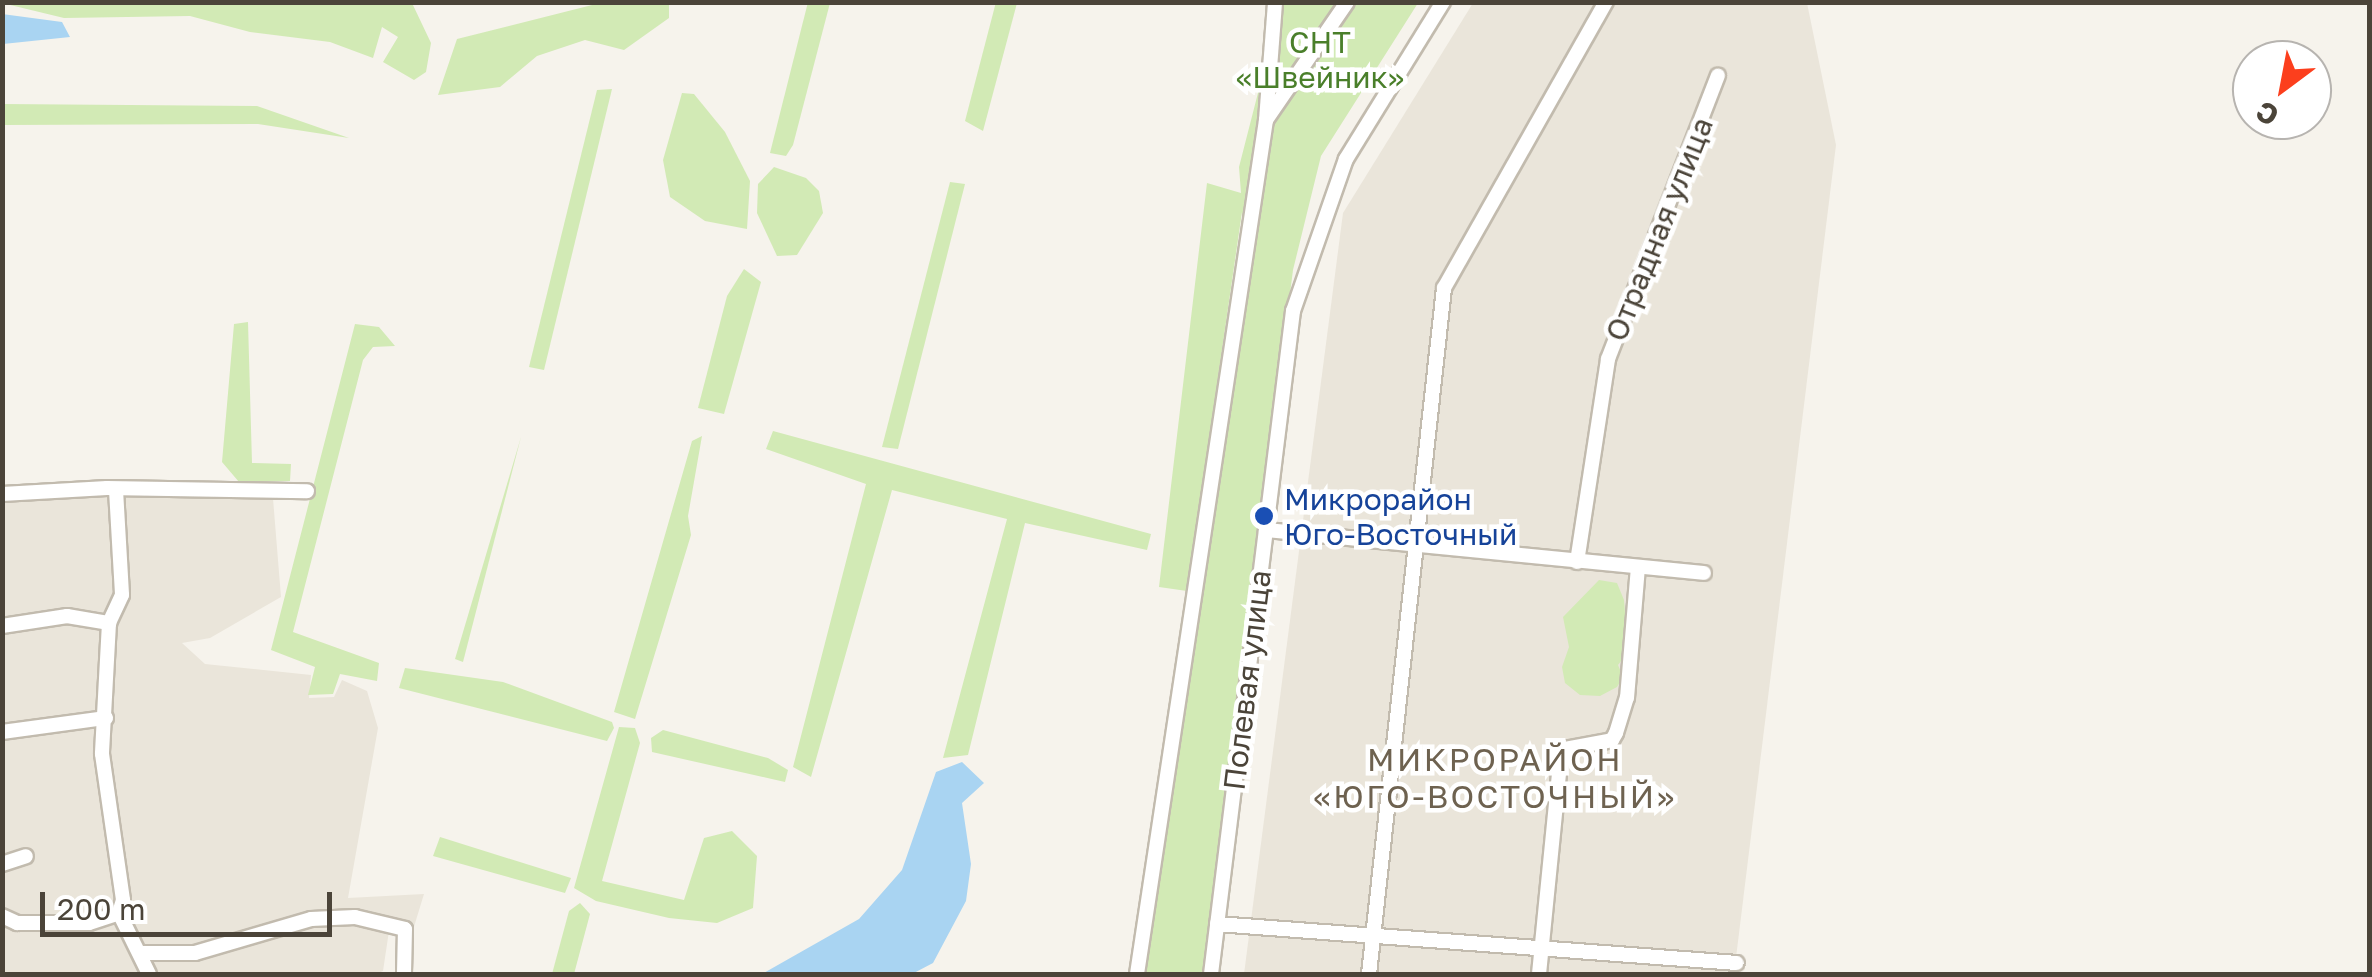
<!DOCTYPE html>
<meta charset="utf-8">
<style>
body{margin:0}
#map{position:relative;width:2372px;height:977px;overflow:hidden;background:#f6f3ec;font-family:"Golos Text",sans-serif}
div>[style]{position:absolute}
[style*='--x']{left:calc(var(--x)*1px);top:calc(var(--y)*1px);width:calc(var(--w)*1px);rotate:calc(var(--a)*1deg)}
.residential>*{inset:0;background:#eae5da}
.green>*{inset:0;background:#d2eab5}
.water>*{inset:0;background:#a9d4f2}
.roads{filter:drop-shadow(2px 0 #c2bbae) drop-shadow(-2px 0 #c2bbae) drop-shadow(0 2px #c2bbae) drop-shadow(0 -2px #c2bbae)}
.minor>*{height:14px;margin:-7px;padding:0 7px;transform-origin:7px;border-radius:7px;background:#fff}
.dots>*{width:28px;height:28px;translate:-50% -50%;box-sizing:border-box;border:5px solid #fff;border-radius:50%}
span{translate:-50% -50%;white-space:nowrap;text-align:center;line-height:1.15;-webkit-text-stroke:9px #fff;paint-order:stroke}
.park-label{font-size:30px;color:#4a7f2a}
.street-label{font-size:30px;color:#4b4439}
.transit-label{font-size:30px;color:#164399}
.left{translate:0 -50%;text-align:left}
.neighbourhood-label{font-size:32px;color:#6e6250;letter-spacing:2.5px}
.frame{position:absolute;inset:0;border:5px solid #4b4439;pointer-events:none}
.north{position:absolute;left:2232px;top:40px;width:100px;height:100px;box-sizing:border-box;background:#fff;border:2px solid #b7b4b0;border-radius:50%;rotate:212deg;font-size:28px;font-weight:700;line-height:40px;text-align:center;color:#4b4439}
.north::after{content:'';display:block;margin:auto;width:35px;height:45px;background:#fc3f1d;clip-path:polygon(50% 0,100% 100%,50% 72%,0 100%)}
.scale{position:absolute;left:40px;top:892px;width:292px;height:45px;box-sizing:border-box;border:5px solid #4b4439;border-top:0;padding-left:12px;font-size:30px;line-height:35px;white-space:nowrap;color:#4b4439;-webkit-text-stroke:8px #fff;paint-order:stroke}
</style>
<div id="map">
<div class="residential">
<i style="clip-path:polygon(1473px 3px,1807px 3px,1836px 145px,1734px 974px,1244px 974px,1343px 213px)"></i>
<i style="clip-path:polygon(272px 486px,281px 597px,210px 638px,182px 643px,205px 664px,311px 675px,309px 698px,334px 697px,342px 680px,367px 691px,378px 728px,348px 898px,424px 894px,409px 943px,389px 931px,383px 971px,376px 974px,3px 974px,3px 490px)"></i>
</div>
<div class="green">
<i style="clip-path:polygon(808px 2px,830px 3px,793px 145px,786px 156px,770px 153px)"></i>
<i style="clip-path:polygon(996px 2px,1017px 3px,983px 131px,965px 121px)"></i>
<i style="clip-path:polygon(2px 3px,412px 3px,431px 43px,426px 72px,414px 80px,383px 62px,398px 37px,382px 27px,373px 58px,330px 42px,250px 32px,190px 16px,64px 18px)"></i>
<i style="clip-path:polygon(600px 3px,669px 3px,669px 18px,624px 50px,585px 40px,537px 56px,500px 87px,438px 95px,457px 39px)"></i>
<i style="clip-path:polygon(1281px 3px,1418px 3px,1321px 156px,1293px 270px,1204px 974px,1138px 974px,1245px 245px,1242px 212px,1187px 591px,1159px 587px,1207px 183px,1241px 193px,1239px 167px)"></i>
<i style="clip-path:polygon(612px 89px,544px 370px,529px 367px,597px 90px)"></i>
<i style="clip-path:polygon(682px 93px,694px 94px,725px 132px,750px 181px,747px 229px,705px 221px,670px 197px,663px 160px)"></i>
<i style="clip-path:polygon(2px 104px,257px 106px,349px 138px,258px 124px,3px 125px)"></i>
<i style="clip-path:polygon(774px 167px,806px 178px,819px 191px,823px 213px,797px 255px,777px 256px,757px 213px,758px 184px)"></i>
<i style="clip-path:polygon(950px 182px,965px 184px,898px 449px,882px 447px)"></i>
<i style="clip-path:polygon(744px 269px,761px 282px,724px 414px,698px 408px,727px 296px)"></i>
<i style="clip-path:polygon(248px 322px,252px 463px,291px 464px,290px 481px,239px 482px,222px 462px,234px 324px)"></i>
<i style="clip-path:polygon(355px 324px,379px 327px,395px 346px,373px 347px,363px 360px,293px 632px,379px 663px,377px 681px,340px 674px,333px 694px,308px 695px,315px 667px,271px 650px)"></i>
<i style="clip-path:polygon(773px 431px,1151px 534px,1147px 550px,1025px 523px,968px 755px,943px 758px,1007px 519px,892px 490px,811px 777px,793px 767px,866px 484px,766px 449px)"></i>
<i style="clip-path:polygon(702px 436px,688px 516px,691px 535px,635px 719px,614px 712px,692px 441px)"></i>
<i style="clip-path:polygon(521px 437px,463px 662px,455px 659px)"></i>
<i style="clip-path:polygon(1599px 580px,1617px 583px,1624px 600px,1628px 652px,1618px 665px,1623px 677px,1617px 687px,1600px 696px,1580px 695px,1565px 683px,1562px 667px,1569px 647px,1563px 617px)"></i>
<i style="clip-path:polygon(405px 668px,503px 682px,612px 722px,614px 728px,607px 741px,399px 688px)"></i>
<i style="clip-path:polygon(619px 727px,635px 728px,640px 743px,602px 881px,684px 900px,704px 838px,732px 831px,757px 856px,753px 908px,717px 923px,669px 918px,596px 901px,574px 888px)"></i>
<i style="clip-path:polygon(663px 730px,768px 758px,788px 770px,785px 782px,652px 752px,651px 738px)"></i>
<i style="clip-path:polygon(440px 837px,571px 878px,565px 893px,433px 856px)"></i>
<i style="clip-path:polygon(580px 903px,590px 914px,574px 974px,552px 974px,569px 911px)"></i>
</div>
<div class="water">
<i style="clip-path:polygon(2px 14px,62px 22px,70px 37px,3px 44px)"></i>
<i style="clip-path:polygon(962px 762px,984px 783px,962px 803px,971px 864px,966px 901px,933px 963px,912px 974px,762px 974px,859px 919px,902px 870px,936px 772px)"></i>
</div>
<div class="roads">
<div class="minor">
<i style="--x:1266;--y:120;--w:118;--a:-85.6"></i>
<i style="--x:116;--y:490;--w:105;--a:86.7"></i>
<i style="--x:122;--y:595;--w:31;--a:115"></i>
<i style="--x:109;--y:623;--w:131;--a:93.1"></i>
<i style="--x:102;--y:754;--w:148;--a:81.8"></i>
<i style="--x:123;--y:900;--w:14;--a:107"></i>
<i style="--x:119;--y:913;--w:68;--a:63.8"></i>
<i style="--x:2;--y:494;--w:105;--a:-3.3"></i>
<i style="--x:107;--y:488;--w:200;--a:0.9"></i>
<i style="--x:1266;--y:530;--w:440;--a:5.6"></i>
<i style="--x:1577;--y:562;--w:205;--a:-81.3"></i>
<i style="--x:1608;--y:359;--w:304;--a:-68.8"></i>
<i style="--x:2;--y:626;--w:66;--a:-8.7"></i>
<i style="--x:67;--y:616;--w:43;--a:9.5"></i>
<i style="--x:2;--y:732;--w:105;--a:-7.7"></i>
<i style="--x:2;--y:864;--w:25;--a:-18"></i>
<i style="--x:2;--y:916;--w:17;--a:25"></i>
<i style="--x:17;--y:923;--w:72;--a:0"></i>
<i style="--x:89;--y:923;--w:32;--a:-18"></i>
<i style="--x:1217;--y:924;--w:521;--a:4.29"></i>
<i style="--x:143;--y:953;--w:52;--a:0"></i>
<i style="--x:195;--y:953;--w:121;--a:-16.3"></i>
<i style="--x:311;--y:919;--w:44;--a:-2.6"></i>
<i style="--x:355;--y:917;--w:51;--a:13.5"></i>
<i style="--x:405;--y:929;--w:45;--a:91.3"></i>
<i style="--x:1137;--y:974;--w:864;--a:-81.41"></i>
<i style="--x:1266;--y:120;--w:143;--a:-55.5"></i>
<i style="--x:1211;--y:974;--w:668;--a:-82.95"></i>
<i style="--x:1293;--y:311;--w:161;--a:-70.8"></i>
<i style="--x:1346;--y:159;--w:185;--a:-58.3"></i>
<i style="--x:1369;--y:974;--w:690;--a:-83.76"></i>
<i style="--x:1444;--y:288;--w:329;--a:-60.5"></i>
<i style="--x:1539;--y:974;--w:211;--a:-84.3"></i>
<i style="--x:1560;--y:764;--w:16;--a:-72"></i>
<i style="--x:1565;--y:749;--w:48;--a:-10.8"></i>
<i style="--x:1612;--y:740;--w:8;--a:-60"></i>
<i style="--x:1616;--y:733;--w:37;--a:-73"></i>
<i style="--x:1627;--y:698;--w:131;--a:-85.2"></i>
</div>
</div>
<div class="dots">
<i style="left:1264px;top:516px;background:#1a4fb4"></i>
</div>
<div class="park-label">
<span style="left:1320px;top:59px">СНТ<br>«Швейник»</span>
</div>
<div class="street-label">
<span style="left:1659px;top:229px;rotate:-68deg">Отрадная улица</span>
<span style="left:1247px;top:680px;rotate:-83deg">Полевая улица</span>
</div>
<div class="transit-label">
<span class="left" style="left:1284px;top:516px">Микрорайон<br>Юго-Восточный</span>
</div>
<div class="neighbourhood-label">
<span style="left:1495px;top:778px">МИКРОРАЙОН<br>«ЮГО-ВОСТОЧНЫЙ»</span>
</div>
<div class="frame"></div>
<div class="north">С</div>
<div class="scale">200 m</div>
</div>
